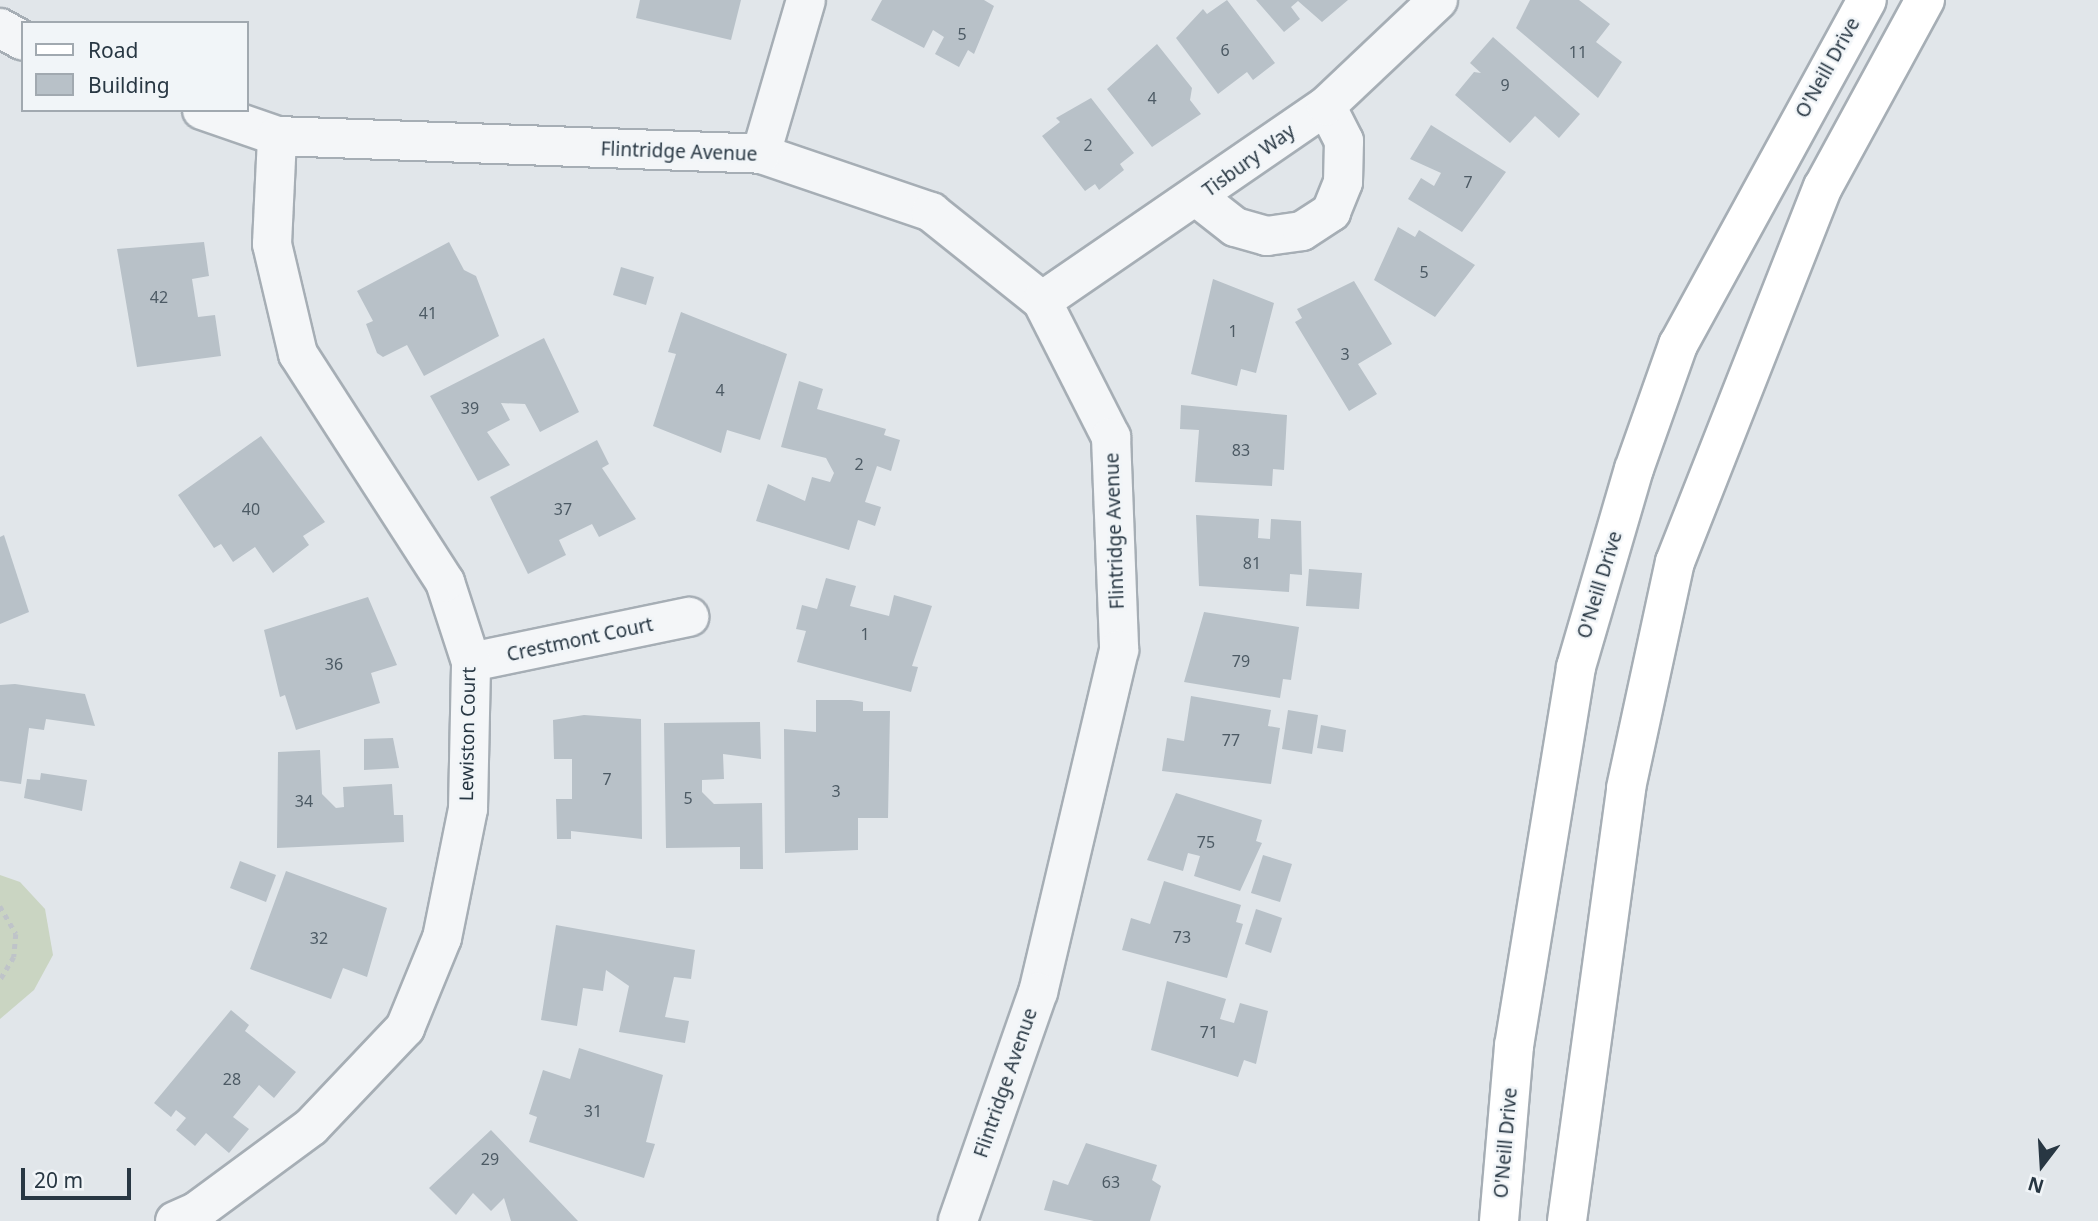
<!DOCTYPE html>
<style>
body{margin:0}
#map{position:relative;width:2098px;height:1221px;overflow:hidden;background:#e1e6ea;font-family:"Noto Sans",sans-serif}
div>[style]{position:absolute}
[style*='--x']{left:calc(var(--x)*1px);top:calc(var(--y)*1px);width:calc(var(--w)*1px);rotate:calc(var(--a)*1deg)}
.green>*{inset:0;background:#cad5c2}
.building>*{inset:0;background:#b8c1c8}
.path>*{height:4.5px;margin-top:-2.25px;transform-origin:0;background:repeating-linear-gradient(90deg,#bfc4c9 0 5px,transparent 0 10px)}
.roads{filter:drop-shadow(2px 0 #a6aeb5) drop-shadow(-2px 0 #a6aeb5) drop-shadow(0 2px #a6aeb5) drop-shadow(0 -2px #a6aeb5)}
.minor>*{height:38px;margin:-19px;padding:0 19px;transform-origin:19px;border-radius:19px;background:#f4f6f8}
.major>*{height:38px;margin:-19px;padding:0 19px;transform-origin:19px;border-radius:19px;background:#fff}
span{translate:-50% -50%;white-space:nowrap;text-align:center;line-height:1.15;-webkit-text-stroke:5px #f1f5f8;paint-order:stroke}
.number-label{font-size:16px;color:#4c5a64}
.number-label span{-webkit-text-stroke-width:0}
.street-label{font-size:19px;color:#283743}
.legend{position:absolute;left:21px;top:21px;width:228px;height:91px;box-sizing:border-box;background:#f1f5f8;border:2px solid #a1a9b0;margin:0;padding:9px 12px;list-style:none;font-size:21px;color:#283743}
.legend li{display:flex;align-items:center;gap:14px;height:35px}
.legend b{width:35px;border:2px solid #a1a9b0}
.north{position:absolute;left:2007px;top:1130px;width:70px;height:70px;-webkit-text-stroke:5px #f1f5f8;paint-order:stroke;rotate:197deg;font-size:19px;font-weight:700;line-height:28px;text-align:center;color:#283743}
.north::after{content:'';display:block;margin:auto;width:24px;height:32px;background:#283743;clip-path:polygon(50% 0,100% 100%,50% 72%,0 100%)}
.scale{position:absolute;left:21px;top:1168px;width:110px;height:32px;box-sizing:border-box;border:4px solid #283743;border-top:0;padding-left:9px;font-size:21px;line-height:24px;white-space:nowrap;color:#283743;-webkit-text-stroke:5px #f1f5f8;paint-order:stroke}
</style>
<div id="map">
<div class="green">
<i style="clip-path:polygon(0 875px,20px 882px,45px 909px,53px 955px,34px 990px,0 1019px)"></i>
</div>
<div class="building">
<i style="clip-path:polygon(640px 0,741px 0,731px 40px,636px 18px)"></i>
<i style="clip-path:polygon(882px 0,984px 0,994px 6px,974px 54px,968px 50px,959px 67px,935px 54px,944px 37px,933px 30px,924px 48px,871px 20px)"></i>
<i style="clip-path:polygon(1227px 0,1275px 63px,1253px 80px,1247px 72px,1218px 94px,1176px 38px,1203px 9px,1207px 14px)"></i>
<i style="clip-path:polygon(1256px 0,1348px 0,1322px 22px,1298px 1px,1291px 7px,1300px 19px,1284px 32px)"></i>
<i style="clip-path:polygon(1530px 0,1579px 0,1610px 24px,1596px 42px,1622px 62px,1598px 98px,1516px 28px)"></i>
<i style="clip-path:polygon(1493px 37px,1580px 114px,1559px 138px,1535px 116px,1510px 143px,1455px 95px,1474px 72px,1481px 73px,1470px 63px)"></i>
<i style="clip-path:polygon(1157px 44px,1192px 88px,1190px 100px,1201px 114px,1152px 147px,1107px 89px)"></i>
<i style="clip-path:polygon(1091px 98px,1134px 153px,1120px 164px,1124px 170px,1099px 190px,1095px 184px,1085px 191px,1042px 136px,1060px 122px,1056px 118px)"></i>
<i style="clip-path:polygon(1431px 125px,1506px 172px,1462px 232px,1408px 199px,1421px 178px,1434px 186px,1441px 173px,1410px 159px)"></i>
<i style="clip-path:polygon(1398px 227px,1415px 237px,1419px 230px,1475px 265px,1435px 317px,1374px 280px)"></i>
<i style="clip-path:polygon(204px 242px,209px 276px,192px 279px,198px 317px,215px 315px,221px 356px,137px 367px,117px 249px)"></i>
<i style="clip-path:polygon(449px 242px,464px 270px,476px 276px,499px 336px,424px 376px,407px 345px,383px 357px,377px 353px,366px 324px,373px 321px,357px 291px)"></i>
<i style="clip-path:polygon(621px 267px,654px 277px,646px 305px,613px 295px)"></i>
<i style="clip-path:polygon(1213px 279px,1274px 303px,1256px 373px,1241px 369px,1237px 386px,1191px 374px)"></i>
<i style="clip-path:polygon(1354px 281px,1392px 344px,1358px 364px,1377px 394px,1349px 411px,1295px 322px,1302px 318px,1297px 309px)"></i>
<i style="clip-path:polygon(681px 312px,787px 354px,760px 440px,727px 430px,721px 453px,653px 426px,676px 354px,668px 352px)"></i>
<i style="clip-path:polygon(544px 338px,579px 412px,540px 432px,525px 404px,501px 403px,510px 420px,487px 432px,510px 465px,478px 481px,430px 396px)"></i>
<i style="clip-path:polygon(799px 381px,823px 389px,817px 409px,886px 429px,884px 435px,900px 440px,891px 471px,877px 466px,865px 502px,881px 507px,875px 526px,858px 520px,849px 550px,756px 521px,768px 484px,805px 501px,812px 477px,830px 482px,834px 473px,826px 458px,781px 447px)"></i>
<i style="clip-path:polygon(1181px 405px,1287px 415px,1284px 470px,1273px 469px,1272px 486px,1195px 482px,1199px 430px,1180px 429px)"></i>
<i style="clip-path:polygon(261px 436px,325px 522px,303px 536px,309px 545px,273px 573px,255px 547px,233px 562px,221px 544px,214px 548px,178px 495px)"></i>
<i style="clip-path:polygon(597px 440px,609px 464px,602px 468px,636px 519px,599px 537px,592px 524px,559px 540px,566px 555px,528px 574px,490px 497px)"></i>
<i style="clip-path:polygon(1196px 515px,1259px 519px,1258px 538px,1270px 539px,1271px 519px,1301px 521px,1302px 575px,1290px 574px,1289px 592px,1199px 586px)"></i>
<i style="clip-path:polygon(4px 535px,29px 612px,0 624px,0 537px)"></i>
<i style="clip-path:polygon(1309px 569px,1362px 573px,1359px 609px,1306px 606px)"></i>
<i style="clip-path:polygon(826px 578px,856px 586px,850px 606px,889px 616px,894px 595px,932px 606px,912px 666px,918px 667px,911px 692px,797px 662px,806px 631px,796px 629px,802px 605px,817px 609px)"></i>
<i style="clip-path:polygon(368px 597px,397px 665px,371px 673px,380px 703px,296px 730px,285px 695px,280px 697px,264px 630px)"></i>
<i style="clip-path:polygon(1204px 612px,1299px 627px,1291px 680px,1283px 679px,1280px 698px,1184px 682px)"></i>
<i style="clip-path:polygon(15px 684px,85px 694px,95px 726px,46px 719px,44px 730px,29px 728px,21px 784px,0 781px,0 685px)"></i>
<i style="clip-path:polygon(1191px 696px,1271px 710px,1268px 726px,1280px 728px,1271px 784px,1162px 771px,1167px 738px,1184px 741px)"></i>
<i style="clip-path:polygon(816px 700px,851px 700px,863px 702px,863px 711px,890px 711px,888px 818px,858px 818px,858px 850px,785px 853px,784px 729px,816px 732px)"></i>
<i style="clip-path:polygon(1288px 710px,1318px 715px,1312px 754px,1282px 749px)"></i>
<i style="clip-path:polygon(584px 715px,641px 719px,642px 839px,571px 831px,571px 839px,557px 839px,556px 799px,572px 799px,572px 759px,554px 759px,553px 720px)"></i>
<i style="clip-path:polygon(760px 722px,761px 759px,723px 754px,724px 779px,702px 780px,702px 792px,714px 804px,762px 803px,763px 869px,740px 869px,740px 847px,666px 848px,664px 723px)"></i>
<i style="clip-path:polygon(1321px 725px,1346px 730px,1343px 752px,1317px 748px)"></i>
<i style="clip-path:polygon(393px 738px,399px 768px,364px 770px,364px 739px)"></i>
<i style="clip-path:polygon(320px 750px,322px 794px,336px 808px,344px 807px,343px 787px,392px 784px,394px 815px,403px 815px,404px 842px,277px 848px,278px 752px)"></i>
<i style="clip-path:polygon(41px 773px,87px 780px,82px 811px,24px 798px,27px 779px,40px 780px)"></i>
<i style="clip-path:polygon(1176px 793px,1262px 820px,1256px 841px,1262px 843px,1240px 891px,1194px 876px,1200px 856px,1188px 853px,1183px 871px,1147px 860px)"></i>
<i style="clip-path:polygon(1263px 855px,1292px 864px,1280px 902px,1251px 893px)"></i>
<i style="clip-path:polygon(240px 861px,276px 875px,266px 902px,230px 888px)"></i>
<i style="clip-path:polygon(286px 871px,387px 908px,367px 977px,343px 968px,331px 999px,250px 969px)"></i>
<i style="clip-path:polygon(1164px 881px,1241px 905px,1236px 922px,1243px 924px,1227px 978px,1122px 950px,1131px 918px,1150px 924px)"></i>
<i style="clip-path:polygon(1256px 909px,1282px 918px,1271px 953px,1245px 944px)"></i>
<i style="clip-path:polygon(556px 925px,695px 950px,691px 979px,674px 977px,665px 1017px,689px 1021px,685px 1043px,619px 1032px,629px 986px,606px 970px,603px 991px,583px 988px,577px 1026px,541px 1020px)"></i>
<i style="clip-path:polygon(1167px 981px,1226px 999px,1220px 1019px,1234px 1023px,1240px 1003px,1268px 1011px,1256px 1064px,1244px 1060px,1238px 1077px,1151px 1050px)"></i>
<i style="clip-path:polygon(231px 1010px,249px 1025px,245px 1031px,296px 1072px,274px 1098px,259px 1085px,233px 1117px,249px 1129px,229px 1153px,206px 1133px,195px 1146px,176px 1130px,186px 1118px,176px 1110px,171px 1117px,154px 1103px)"></i>
<i style="clip-path:polygon(579px 1048px,663px 1075px,646px 1142px,655px 1144px,644px 1178px,529px 1142px,537px 1117px,529px 1114px,543px 1070px,570px 1079px)"></i>
<i style="clip-path:polygon(491px 1130px,578px 1221px,511px 1221px,504px 1198px,491px 1211px,473px 1193px,456px 1215px,429px 1188px)"></i>
<i style="clip-path:polygon(1086px 1143px,1157px 1165px,1152px 1180px,1161px 1186px,1150px 1221px,1094px 1221px,1044px 1210px,1053px 1180px,1068px 1185px)"></i>
</div>
<div class="path">
<i style="--x:0;--y:906;--w:32;--a:60"></i>
<i style="--x:16;--y:934;--w:23;--a:95"></i>
<i style="--x:14;--y:957;--w:27;--a:121"></i>
</div>
<div class="roads">
<div class="minor">
<i style="--x:0;--y:28;--w:26;--a:29"></i>
<i style="--x:202;--y:110;--w:79;--a:19.1"></i>
<i style="--x:277;--y:136;--w:484;--a:2.1"></i>
<i style="--x:761;--y:154;--w:180;--a:18.8"></i>
<i style="--x:931;--y:212;--w:142;--a:38.7"></i>
<i style="--x:1042;--y:301;--w:153;--a:63.1"></i>
<i style="--x:1111;--y:437;--w:213;--a:87.8"></i>
<i style="--x:1119;--y:650;--w:351;--a:103.3"></i>
<i style="--x:1038;--y:992;--w:243;--a:109.3"></i>
<i style="--x:761;--y:154;--w:160;--a:-73.7"></i>
<i style="--x:1198;--y:198;--w:47;--a:38.1"></i>
<i style="--x:1235;--y:227;--w:33;--a:16"></i>
<i style="--x:1267;--y:236;--w:35;--a:-8"></i>
<i style="--x:1302;--y:231;--w:35;--a:-33"></i>
<i style="--x:1331;--y:212;--w:32;--a:-68"></i>
<i style="--x:1343;--y:182;--w:41;--a:-88.6"></i>
<i style="--x:1344;--y:141;--w:39;--a:-117"></i>
<i style="--x:1042;--y:301;--w:345;--a:-34.5"></i>
<i style="--x:1326;--y:106;--w:154;--a:-43.4"></i>
<i style="--x:471;--y:662;--w:223;--a:-11.7"></i>
<i style="--x:175;--y:1221;--w:24;--a:-24"></i>
<i style="--x:197;--y:1211;--w:142;--a:-36.4"></i>
<i style="--x:311;--y:1127;--w:137;--a:-46.5"></i>
<i style="--x:405;--y:1028;--w:97;--a:-67.7"></i>
<i style="--x:442;--y:938;--w:132;--a:-78.6"></i>
<i style="--x:468;--y:809;--w:147;--a:-88.8"></i>
<i style="--x:471;--y:662;--w:84;--a:-108"></i>
<i style="--x:445;--y:582;--w:271;--a:-122.8"></i>
<i style="--x:298;--y:354;--w:113;--a:-103.3"></i>
<i style="--x:272;--y:244;--w:108;--a:-87.3"></i>
</div>
<div class="major">
<i style="--x:1499;--y:1221;--w:176;--a:-85.1"></i>
<i style="--x:1514;--y:1046;--w:384;--a:-80.7"></i>
<i style="--x:1576;--y:667;--w:206;--a:-73.7"></i>
<i style="--x:1634;--y:469;--w:132;--a:-70.5"></i>
<i style="--x:1678;--y:345;--w:393;--a:-61.3"></i>
<i style="--x:1567;--y:1221;--w:437;--a:-82.2"></i>
<i style="--x:1626;--y:788;--w:231;--a:-77.8"></i>
<i style="--x:1675;--y:562;--w:403;--a:-68.5"></i>
<i style="--x:1823;--y:187;--w:213;--a:-61.4"></i>
</div>
</div>
<div class="number-label">
<span style="left:962px;top:34px">5</span>
<span style="left:1225px;top:50px">6</span>
<span style="left:1578px;top:52px">11</span>
<span style="left:1505px;top:85px">9</span>
<span style="left:1152px;top:98px">4</span>
<span style="left:1088px;top:145px">2</span>
<span style="left:1468px;top:182px">7</span>
<span style="left:1424px;top:272px">5</span>
<span style="left:159px;top:297px">42</span>
<span style="left:428px;top:313px">41</span>
<span style="left:1233px;top:331px">1</span>
<span style="left:1345px;top:354px">3</span>
<span style="left:720px;top:390px">4</span>
<span style="left:470px;top:408px">39</span>
<span style="left:1241px;top:450px">83</span>
<span style="left:859px;top:464px">2</span>
<span style="left:251px;top:509px">40</span>
<span style="left:563px;top:509px">37</span>
<span style="left:1252px;top:563px">81</span>
<span style="left:865px;top:634px">1</span>
<span style="left:1241px;top:661px">79</span>
<span style="left:334px;top:664px">36</span>
<span style="left:1231px;top:740px">77</span>
<span style="left:607px;top:779px">7</span>
<span style="left:836px;top:791px">3</span>
<span style="left:688px;top:798px">5</span>
<span style="left:304px;top:801px">34</span>
<span style="left:1206px;top:842px">75</span>
<span style="left:1182px;top:937px">73</span>
<span style="left:319px;top:938px">32</span>
<span style="left:1209px;top:1032px">71</span>
<span style="left:232px;top:1079px">28</span>
<span style="left:593px;top:1111px">31</span>
<span style="left:490px;top:1159px">29</span>
<span style="left:1111px;top:1182px">63</span>
</div>
<div class="street-label">
<span style="left:1828px;top:68px;rotate:-61deg">O'Neill Drive</span>
<span style="left:679px;top:152px;rotate:2deg">Flintridge Avenue</span>
<span style="left:1249px;top:161px;rotate:-36deg">Tisbury Way</span>
<span style="left:1115px;top:531px;rotate:-92deg">Flintridge Avenue</span>
<span style="left:1600px;top:585px;rotate:-73deg">O'Neill Drive</span>
<span style="left:580px;top:640px;rotate:-12deg">Crestmont Court</span>
<span style="left:468px;top:734px;rotate:-89deg">Lewiston Court</span>
<span style="left:1006px;top:1083px;rotate:-71deg">Flintridge Avenue</span>
<span style="left:1506px;top:1143px;rotate:-85deg">O'Neill Drive</span>
</div>
<ul class="legend">
<li><b style="height:9px;background:#fff"></b>Road</li>
<li><b style="height:19px;background:#b8c1c8"></b>Building</li>
</ul>
<div class="north">N</div>
<div class="scale">20 m</div>
</div>
